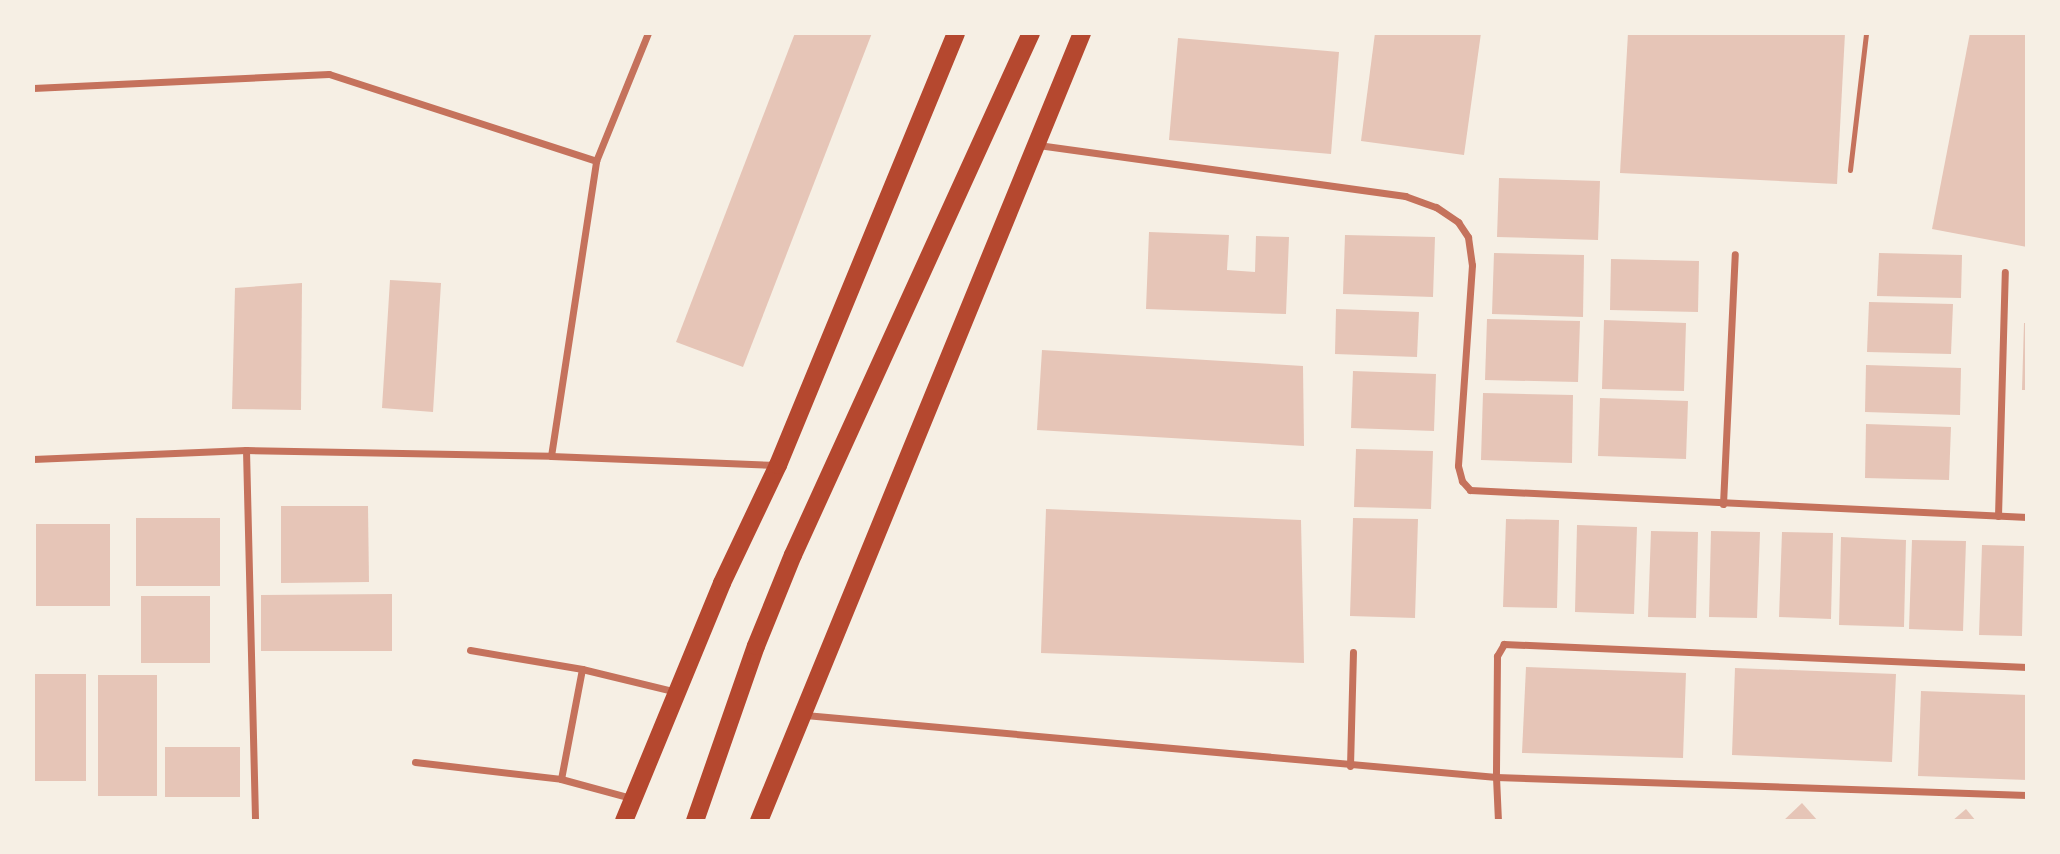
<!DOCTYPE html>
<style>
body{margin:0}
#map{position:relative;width:2060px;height:854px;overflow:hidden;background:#f6efe4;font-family:Arial,sans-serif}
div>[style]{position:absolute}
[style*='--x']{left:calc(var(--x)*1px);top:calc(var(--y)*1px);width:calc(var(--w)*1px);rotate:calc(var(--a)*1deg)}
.building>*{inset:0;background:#e6c5b7}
.service>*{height:5px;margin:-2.5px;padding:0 2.5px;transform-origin:2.5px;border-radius:2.5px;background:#c5725c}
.minor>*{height:7px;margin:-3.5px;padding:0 3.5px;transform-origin:3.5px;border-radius:3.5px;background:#c5725c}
.primary>*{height:18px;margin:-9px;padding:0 9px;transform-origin:9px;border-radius:9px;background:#b5482f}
span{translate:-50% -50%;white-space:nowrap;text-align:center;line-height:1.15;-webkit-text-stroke:5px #f6efe4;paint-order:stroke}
.frame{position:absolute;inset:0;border:35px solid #f6efe4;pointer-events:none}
</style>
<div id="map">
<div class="building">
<i style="clip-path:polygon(795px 33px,872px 33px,743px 367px,676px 342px)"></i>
<i style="clip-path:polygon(1375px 33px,1481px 33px,1464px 155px,1361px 141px)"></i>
<i style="clip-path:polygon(1628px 33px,1845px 33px,1837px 184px,1620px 173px)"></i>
<i style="clip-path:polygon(1970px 33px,2027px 33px,2027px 247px,1932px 229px)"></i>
<i style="clip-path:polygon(1178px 38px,1339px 52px,1331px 154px,1169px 140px)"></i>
<i style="clip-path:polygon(1499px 178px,1600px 181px,1598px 240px,1497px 237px)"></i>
<i style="clip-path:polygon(1149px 232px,1229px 235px,1227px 270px,1255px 272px,1256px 236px,1289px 237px,1286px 314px,1146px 309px)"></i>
<i style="clip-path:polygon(1345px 235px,1435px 237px,1433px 297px,1343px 294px)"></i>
<i style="clip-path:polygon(1494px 253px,1584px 255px,1583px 317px,1492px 314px)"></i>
<i style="clip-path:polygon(1879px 253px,1962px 255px,1961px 298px,1877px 296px)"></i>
<i style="clip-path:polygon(1611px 259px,1699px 261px,1698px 312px,1610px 310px)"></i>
<i style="clip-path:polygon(390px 280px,441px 283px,433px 412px,382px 408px)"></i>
<i style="clip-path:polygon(302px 283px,301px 410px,232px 409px,235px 288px)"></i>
<i style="clip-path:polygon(1869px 302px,1953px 304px,1951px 354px,1867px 352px)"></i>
<i style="clip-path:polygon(1336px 309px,1419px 312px,1417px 357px,1335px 354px)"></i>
<i style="clip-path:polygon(1487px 319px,1580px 321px,1578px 382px,1485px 380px)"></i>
<i style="clip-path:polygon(1604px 320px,1686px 323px,1684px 391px,1602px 389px)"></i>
<i style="clip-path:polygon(2024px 323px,2027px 323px,2027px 390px,2022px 390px)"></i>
<i style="clip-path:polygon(1042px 350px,1303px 366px,1304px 446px,1037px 430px)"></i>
<i style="clip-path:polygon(1866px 365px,1961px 368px,1960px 415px,1865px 412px)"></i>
<i style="clip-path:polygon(1353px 371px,1436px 374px,1434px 431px,1351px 428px)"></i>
<i style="clip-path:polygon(1483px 393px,1573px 395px,1572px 463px,1481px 460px)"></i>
<i style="clip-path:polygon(1600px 398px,1688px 401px,1686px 459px,1598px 456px)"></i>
<i style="clip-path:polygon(1866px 424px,1951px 427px,1949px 480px,1865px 478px)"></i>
<i style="clip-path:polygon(1356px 449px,1433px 451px,1431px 509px,1354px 507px)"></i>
<i style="clip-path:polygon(281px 506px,368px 506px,369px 582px,281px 583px)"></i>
<i style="clip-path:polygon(1046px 509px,1301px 520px,1304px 663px,1041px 653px)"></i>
<i style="clip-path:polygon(136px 518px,220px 518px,220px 586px,136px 586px)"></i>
<i style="clip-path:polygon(1353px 518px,1418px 519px,1415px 618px,1350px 616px)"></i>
<i style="clip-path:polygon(1506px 519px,1559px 520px,1557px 608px,1503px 607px)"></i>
<i style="clip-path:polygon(36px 524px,110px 524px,110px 606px,36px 606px)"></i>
<i style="clip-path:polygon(1577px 525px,1637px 527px,1634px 614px,1575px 612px)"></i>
<i style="clip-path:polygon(1651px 531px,1698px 532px,1696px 618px,1648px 617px)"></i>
<i style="clip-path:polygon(1711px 531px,1760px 532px,1757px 618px,1709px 617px)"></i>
<i style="clip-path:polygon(1782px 532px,1833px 533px,1831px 619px,1779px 617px)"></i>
<i style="clip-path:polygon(1841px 537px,1906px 540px,1904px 627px,1839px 625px)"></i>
<i style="clip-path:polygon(1912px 540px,1966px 541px,1963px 631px,1909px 629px)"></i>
<i style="clip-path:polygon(1982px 545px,2024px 546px,2022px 636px,1979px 635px)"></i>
<i style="clip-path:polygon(392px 594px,392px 651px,261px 651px,261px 595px)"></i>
<i style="clip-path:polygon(141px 596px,210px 596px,210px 663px,141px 663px)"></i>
<i style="clip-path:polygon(1526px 667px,1686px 673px,1683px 758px,1522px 753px)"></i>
<i style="clip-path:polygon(1735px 668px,1896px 674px,1892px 762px,1732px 755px)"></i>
<i style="clip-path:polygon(35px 674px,86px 674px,86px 781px,34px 781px)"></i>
<i style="clip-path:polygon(98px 675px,157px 675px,157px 796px,98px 796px)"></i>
<i style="clip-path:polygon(1921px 691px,2027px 695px,2027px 780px,1918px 776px)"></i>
<i style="clip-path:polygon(165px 747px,240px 747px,240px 797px,165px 797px)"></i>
<i style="clip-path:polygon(1802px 803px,1818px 821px,1783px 821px)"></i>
<i style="clip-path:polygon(1966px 809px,1976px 821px,1952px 821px)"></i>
</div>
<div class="service">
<i style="--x:1850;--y:170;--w:138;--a:-83.3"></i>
</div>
<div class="minor">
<i style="--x:33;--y:88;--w:296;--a:-2.7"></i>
<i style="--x:329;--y:74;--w:281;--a:18"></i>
<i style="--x:1038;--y:145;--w:371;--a:7.9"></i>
<i style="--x:1405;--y:196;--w:33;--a:20"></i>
<i style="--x:1436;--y:207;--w:27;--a:34"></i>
<i style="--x:1458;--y:222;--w:18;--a:56"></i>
<i style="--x:1468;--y:237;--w:28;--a:82"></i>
<i style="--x:1472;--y:265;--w:201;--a:94"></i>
<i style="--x:1458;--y:466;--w:16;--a:75"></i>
<i style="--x:1462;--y:481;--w:12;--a:48"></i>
<i style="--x:1470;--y:490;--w:558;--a:2.78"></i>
<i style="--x:246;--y:450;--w:371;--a:88.6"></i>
<i style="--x:551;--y:456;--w:298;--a:-81.3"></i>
<i style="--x:596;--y:161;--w:138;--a:-67.9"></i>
<i style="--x:33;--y:459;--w:213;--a:-2.4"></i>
<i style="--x:246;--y:450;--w:305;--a:1.1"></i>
<i style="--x:551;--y:456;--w:226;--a:2.3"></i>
<i style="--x:1723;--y:504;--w:250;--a:-87.3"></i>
<i style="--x:1998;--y:516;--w:244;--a:-88.4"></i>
<i style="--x:470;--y:650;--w:114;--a:9.6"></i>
<i style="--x:582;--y:669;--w:98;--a:13.6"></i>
<i style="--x:2027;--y:667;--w:524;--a:-177.48"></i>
<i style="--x:1504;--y:644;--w:14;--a:120"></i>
<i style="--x:1497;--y:656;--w:121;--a:90.5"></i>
<i style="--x:1496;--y:777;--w:531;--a:1.94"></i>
<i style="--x:805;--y:715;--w:694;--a:5.13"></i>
<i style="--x:1496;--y:777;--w:44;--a:87.4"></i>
<i style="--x:415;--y:762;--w:147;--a:6.6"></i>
<i style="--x:561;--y:779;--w:73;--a:15.2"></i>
<i style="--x:1350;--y:766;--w:114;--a:-88.5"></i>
<i style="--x:561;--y:779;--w:112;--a:-79.2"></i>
</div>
<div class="primary">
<i style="--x:624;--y:821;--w:257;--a:-67.6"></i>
<i style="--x:722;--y:583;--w:131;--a:-64.6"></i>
<i style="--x:778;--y:465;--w:467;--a:-67.6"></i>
<i style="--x:695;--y:821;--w:185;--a:-70.8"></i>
<i style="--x:756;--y:646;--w:98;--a:-67.9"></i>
<i style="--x:793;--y:555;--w:574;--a:-65.49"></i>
<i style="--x:759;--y:821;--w:852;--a:-67.71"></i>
</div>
<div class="frame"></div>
</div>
